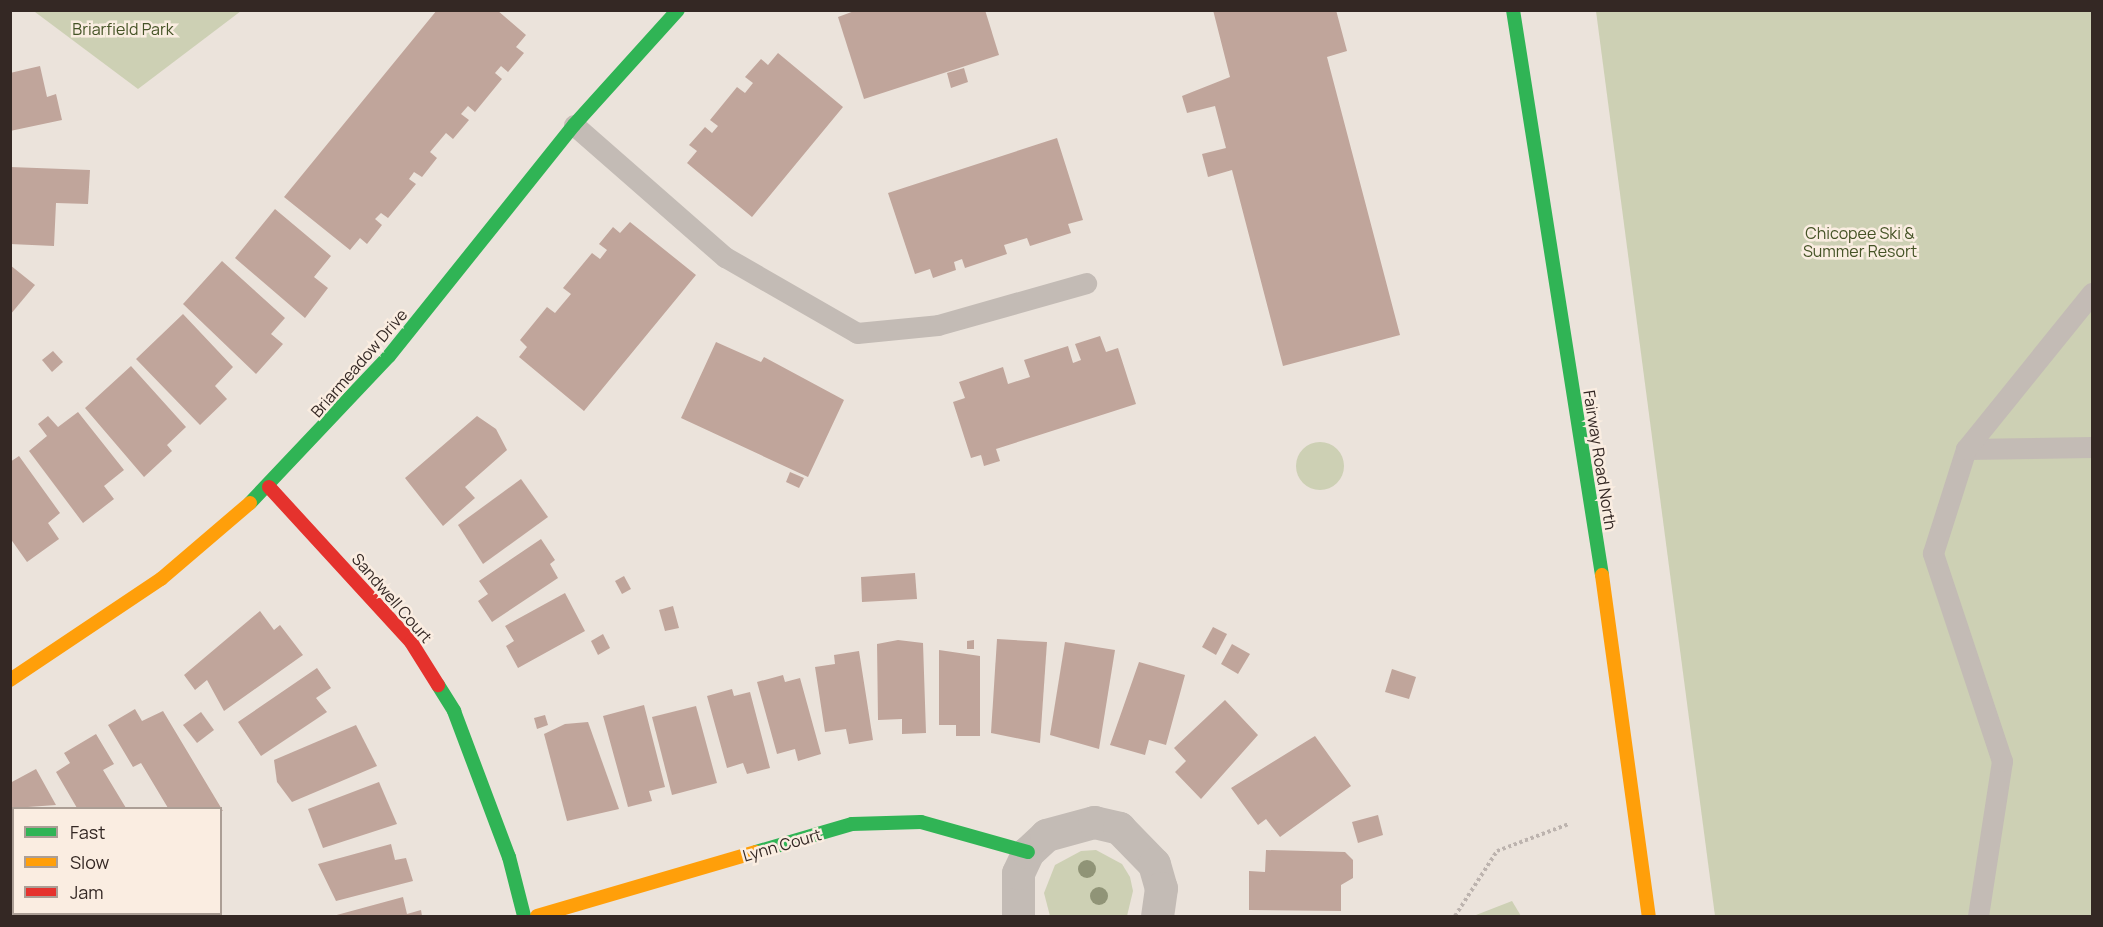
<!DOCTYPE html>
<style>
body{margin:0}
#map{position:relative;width:2103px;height:927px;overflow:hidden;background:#ebe3db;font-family:Manrope,sans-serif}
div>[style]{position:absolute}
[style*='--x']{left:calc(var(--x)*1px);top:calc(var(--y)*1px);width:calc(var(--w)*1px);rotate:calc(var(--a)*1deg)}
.green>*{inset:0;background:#cdd0b4}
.round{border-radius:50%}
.building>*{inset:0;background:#c0a59b}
.path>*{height:4px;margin-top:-2px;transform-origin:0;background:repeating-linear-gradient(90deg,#bcb3ae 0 3px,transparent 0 6px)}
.lane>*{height:21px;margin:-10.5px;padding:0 10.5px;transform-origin:10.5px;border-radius:10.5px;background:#c3bbb5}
.street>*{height:33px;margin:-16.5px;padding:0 16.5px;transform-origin:16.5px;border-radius:16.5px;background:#c3bbb5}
.fast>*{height:14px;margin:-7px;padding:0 7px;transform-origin:7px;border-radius:7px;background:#30b455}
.slow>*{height:14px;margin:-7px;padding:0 7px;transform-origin:7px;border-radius:7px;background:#ff9f0a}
.jam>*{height:14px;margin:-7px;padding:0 7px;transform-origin:7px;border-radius:7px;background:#e5322d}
.trees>*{width:18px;height:18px;margin:-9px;border-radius:50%;background:#909477}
span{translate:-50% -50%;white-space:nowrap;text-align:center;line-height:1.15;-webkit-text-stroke:5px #faede1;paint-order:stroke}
.park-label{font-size:16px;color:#455326}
.street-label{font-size:16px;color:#342824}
.frame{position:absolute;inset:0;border:12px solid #342824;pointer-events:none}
.legend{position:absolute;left:12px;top:807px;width:210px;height:108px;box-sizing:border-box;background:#faede1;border:2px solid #ab9e95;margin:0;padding:8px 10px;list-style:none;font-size:18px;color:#342824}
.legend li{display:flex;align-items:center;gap:12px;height:30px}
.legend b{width:30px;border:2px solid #ab9e95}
</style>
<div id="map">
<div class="green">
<i style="clip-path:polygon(1596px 11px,2092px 11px,2092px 916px,1715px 916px)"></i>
<i style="clip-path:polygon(35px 12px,35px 11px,241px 11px,138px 89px)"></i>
<i class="round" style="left:1296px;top:442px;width:48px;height:48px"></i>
<i style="clip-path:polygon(1096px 850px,1122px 864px,1130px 877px,1133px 891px,1127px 916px,1050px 916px,1044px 893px,1055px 865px,1081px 851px)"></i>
<i style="clip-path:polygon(1512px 901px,1521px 916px,1475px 916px,1476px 915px)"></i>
</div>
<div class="building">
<i style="clip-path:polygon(437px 10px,497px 10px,526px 35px,516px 47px,524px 53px,508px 72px,501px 66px,495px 73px,502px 79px,475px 112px,468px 106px,461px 114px,469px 120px,453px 139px,446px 133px,430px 152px,437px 158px,422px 177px,414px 172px,409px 179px,416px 184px,388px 218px,381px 213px,375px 219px,382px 225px,367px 244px,360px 238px,350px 250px,284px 197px)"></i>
<i style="clip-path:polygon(857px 10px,985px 10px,999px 55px,864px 99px,838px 17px)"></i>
<i style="clip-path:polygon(1213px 10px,1336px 10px,1347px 51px,1327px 57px,1400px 335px,1283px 366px,1232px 170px,1208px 177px,1202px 154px,1226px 148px,1215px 106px,1187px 113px,1182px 96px,1230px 77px)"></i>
<i style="clip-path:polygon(778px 53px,843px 107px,752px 217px,687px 163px,697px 151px,689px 145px,705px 127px,712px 133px,718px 126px,710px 120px,737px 87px,745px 93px,753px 83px,745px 77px,761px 59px,768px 65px)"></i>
<i style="clip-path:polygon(40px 66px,47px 97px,56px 94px,62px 120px,10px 131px,10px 73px)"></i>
<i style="clip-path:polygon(964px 68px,968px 82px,951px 88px,947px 73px)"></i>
<i style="clip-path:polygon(1057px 138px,1083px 220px,1068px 224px,1071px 233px,1030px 246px,1027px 238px,1004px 245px,1007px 254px,965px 268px,962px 259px,954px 262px,956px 270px,933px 278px,930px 269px,915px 274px,888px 193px)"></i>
<i style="clip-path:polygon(10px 167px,90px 170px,88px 204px,56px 203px,54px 246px,10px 244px)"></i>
<i style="clip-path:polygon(275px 209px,331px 256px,314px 277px,328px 288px,305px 318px,235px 258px)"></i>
<i style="clip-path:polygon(630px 222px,696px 275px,584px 411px,519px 357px,527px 347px,520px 340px,547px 307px,555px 313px,571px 294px,563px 288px,592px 253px,600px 259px,607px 250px,599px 244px,613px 227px,620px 233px)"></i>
<i style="clip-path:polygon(222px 261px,285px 318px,271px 334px,283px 344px,256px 374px,183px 304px)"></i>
<i style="clip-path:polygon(10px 265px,35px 285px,10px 315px)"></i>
<i style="clip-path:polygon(183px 314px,233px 367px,215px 386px,227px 399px,200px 425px,136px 359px)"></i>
<i style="clip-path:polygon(1100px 336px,1106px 352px,1118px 348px,1136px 404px,996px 449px,1000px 461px,984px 466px,981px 455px,971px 458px,953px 402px,965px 398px,959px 382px,1003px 367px,1008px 384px,1030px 377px,1024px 360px,1068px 346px,1073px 363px,1081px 360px,1075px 344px)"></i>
<i style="clip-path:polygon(716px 342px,761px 362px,764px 357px,844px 400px,808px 477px,681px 418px)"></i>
<i style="clip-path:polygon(53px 351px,63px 362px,52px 372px,42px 360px)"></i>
<i style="clip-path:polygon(131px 366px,186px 427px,167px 445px,172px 451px,144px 477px,85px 408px)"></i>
<i style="clip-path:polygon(78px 412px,124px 470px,104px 486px,114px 499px,83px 523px,29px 451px,47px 436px,38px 424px,48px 416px,58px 427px)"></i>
<i style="clip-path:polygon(477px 416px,496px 429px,507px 450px,465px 487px,475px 498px,443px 526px,405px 478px)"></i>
<i style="clip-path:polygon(19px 456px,60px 513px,48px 523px,59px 539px,27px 562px,10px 538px,10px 462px)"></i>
<i style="clip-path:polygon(790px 472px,804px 478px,799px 488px,786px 482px)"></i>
<i style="clip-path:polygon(521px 479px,548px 517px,483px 564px,458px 525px)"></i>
<i style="clip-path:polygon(541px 539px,555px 560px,550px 564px,558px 578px,492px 622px,478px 601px,488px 594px,479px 581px)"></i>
<i style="clip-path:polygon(915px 573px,917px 599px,862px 602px,861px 577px)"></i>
<i style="clip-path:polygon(624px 576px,631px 589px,622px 594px,615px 581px)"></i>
<i style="clip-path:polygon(565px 593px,585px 631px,518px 668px,506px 646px,514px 641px,505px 626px)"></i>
<i style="clip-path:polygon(673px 606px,679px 628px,665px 631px,659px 610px)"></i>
<i style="clip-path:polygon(260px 611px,274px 630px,280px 625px,303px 655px,224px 711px,207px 680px,195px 690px,184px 675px)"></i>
<i style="clip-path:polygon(1213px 627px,1227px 634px,1216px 655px,1202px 647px)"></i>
<i style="clip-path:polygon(603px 634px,610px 648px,598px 655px,591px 641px)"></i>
<i style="clip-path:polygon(997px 639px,1047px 642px,1040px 743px,991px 733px)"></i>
<i style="clip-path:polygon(898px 640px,923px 643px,926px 733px,902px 734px,902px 719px,878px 720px,877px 644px)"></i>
<i style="clip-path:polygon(974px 640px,974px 649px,967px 649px,967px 641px)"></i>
<i style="clip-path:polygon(1065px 642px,1115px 650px,1099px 749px,1050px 735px)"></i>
<i style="clip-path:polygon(1232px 644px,1250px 654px,1238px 674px,1221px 664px)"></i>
<i style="clip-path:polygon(939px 650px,980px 656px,980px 736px,956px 736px,956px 725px,939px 725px)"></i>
<i style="clip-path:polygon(859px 651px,873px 740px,849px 744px,846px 729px,825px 732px,815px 667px,835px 664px,834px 655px)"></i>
<i style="clip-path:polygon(1139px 662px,1185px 675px,1166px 745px,1149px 740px,1145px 755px,1110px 745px)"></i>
<i style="clip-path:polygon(317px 668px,331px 688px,316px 698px,327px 712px,261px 756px,238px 722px)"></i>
<i style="clip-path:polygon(1392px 669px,1416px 677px,1409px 699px,1385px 692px)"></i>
<i style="clip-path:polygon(783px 675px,785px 682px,800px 678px,821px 754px,798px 761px,795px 749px,777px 754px,757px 682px)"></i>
<i style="clip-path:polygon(732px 689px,734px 696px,750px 692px,770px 768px,747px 774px,743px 763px,727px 768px,707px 696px)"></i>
<i style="clip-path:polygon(1225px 700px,1258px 735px,1201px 799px,1175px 772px,1186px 761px,1174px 748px)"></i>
<i style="clip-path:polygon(644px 705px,665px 787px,649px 791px,652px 801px,628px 807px,603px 716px)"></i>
<i style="clip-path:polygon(696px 706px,717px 783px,672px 795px,652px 717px)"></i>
<i style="clip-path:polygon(135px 709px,142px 721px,163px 711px,223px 811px,168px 808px,141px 763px,133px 767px,108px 725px)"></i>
<i style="clip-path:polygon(201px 712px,214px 730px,197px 743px,183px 725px)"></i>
<i style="clip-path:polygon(545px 715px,548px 725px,537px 729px,534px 718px)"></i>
<i style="clip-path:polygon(588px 722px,619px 809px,567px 821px,544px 734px,565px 724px)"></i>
<i style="clip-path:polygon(356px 725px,377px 766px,292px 802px,277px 782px,274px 760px)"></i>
<i style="clip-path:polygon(96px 734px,114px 764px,103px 770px,126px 808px,77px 808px,56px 772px,70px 763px,64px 753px)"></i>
<i style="clip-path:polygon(1315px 736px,1351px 786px,1280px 837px,1266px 819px,1258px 825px,1231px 788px)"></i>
<i style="clip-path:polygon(36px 769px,56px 805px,14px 808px,14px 860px,10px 783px)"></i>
<i style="clip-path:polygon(379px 782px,397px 824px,323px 848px,308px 809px)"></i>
<i style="clip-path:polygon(1378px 815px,1383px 835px,1358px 843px,1352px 822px)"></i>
<i style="clip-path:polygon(391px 844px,395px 860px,406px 858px,413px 881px,336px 901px,318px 864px)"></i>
<i style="clip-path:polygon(1266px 850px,1345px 852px,1353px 860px,1353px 878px,1341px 885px,1341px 911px,1249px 910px,1249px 871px,1265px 872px)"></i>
<i style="clip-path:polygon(403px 897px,407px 914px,421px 910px,422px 916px,333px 916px)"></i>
</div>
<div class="path">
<i style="--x:1455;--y:916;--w:77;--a:-57.1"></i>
<i style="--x:1497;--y:851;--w:77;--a:-20.6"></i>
</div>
<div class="lane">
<i style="--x:574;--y:125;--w:201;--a:41.2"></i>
<i style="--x:725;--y:257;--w:152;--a:29.9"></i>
<i style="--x:857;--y:333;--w:81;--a:-5.6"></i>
<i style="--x:938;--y:325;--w:154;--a:-15.8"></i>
<i style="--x:1966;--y:449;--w:126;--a:-0.9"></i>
<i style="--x:1978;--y:916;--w:157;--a:-81.2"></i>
<i style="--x:2002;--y:761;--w:219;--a:-108.4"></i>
<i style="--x:1933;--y:553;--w:109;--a:-72.4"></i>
<i style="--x:1966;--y:449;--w:201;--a:-51.1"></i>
</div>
<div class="street">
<i style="--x:1018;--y:916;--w:43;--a:-90"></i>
<i style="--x:1018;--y:873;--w:23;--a:-65"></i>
<i style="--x:1028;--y:852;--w:25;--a:-43"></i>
<i style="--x:1046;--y:835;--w:50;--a:-15.2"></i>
<i style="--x:1094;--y:822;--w:26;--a:13"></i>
<i style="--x:1119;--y:828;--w:50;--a:45.8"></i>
<i style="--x:1154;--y:864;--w:25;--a:74"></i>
<i style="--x:1161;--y:888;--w:28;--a:98"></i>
</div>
<div class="fast">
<i style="--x:1513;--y:10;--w:572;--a:81.05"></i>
<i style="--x:250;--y:503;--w:202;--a:-46.6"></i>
<i style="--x:389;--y:356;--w:296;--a:-51.3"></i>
<i style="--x:574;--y:125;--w:155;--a:-47.9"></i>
<i style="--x:438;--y:685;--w:31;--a:58"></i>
<i style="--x:454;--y:711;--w:156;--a:69.4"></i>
<i style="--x:509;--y:857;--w:61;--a:75.7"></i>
<i style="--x:756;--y:852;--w:100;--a:-16.3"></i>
<i style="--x:852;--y:824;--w:69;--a:-1.7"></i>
<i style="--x:921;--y:822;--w:111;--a:15.7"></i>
</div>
<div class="slow">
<i style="--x:1602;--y:575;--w:344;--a:82.2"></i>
<i style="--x:10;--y:680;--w:182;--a:-33.8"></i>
<i style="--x:161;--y:579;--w:117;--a:-40.5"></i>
<i style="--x:537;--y:916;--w:228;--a:-16.3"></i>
</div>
<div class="jam">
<i style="--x:269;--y:487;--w:210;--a:47.5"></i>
<i style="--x:411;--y:642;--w:51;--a:57.9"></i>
</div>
<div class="trees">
<i style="left:1087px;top:869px"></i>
<i style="left:1099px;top:896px"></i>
</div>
<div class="park-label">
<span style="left:123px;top:29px">Briarfield Park</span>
<span style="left:1860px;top:242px">Chicopee Ski &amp;<br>Summer Resort</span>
</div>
<div class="street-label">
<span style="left:359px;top:363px;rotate:-49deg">Briarmeadow Drive</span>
<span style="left:1600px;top:460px;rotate:81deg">Fairway Road North</span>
<span style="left:392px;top:598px;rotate:49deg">Sandwell Court</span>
<span style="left:782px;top:845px;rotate:-16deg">Lynn Court</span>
</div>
<div class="frame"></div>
<ul class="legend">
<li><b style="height:8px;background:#30b455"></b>Fast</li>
<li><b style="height:8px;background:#ff9f0a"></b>Slow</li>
<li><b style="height:8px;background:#e5322d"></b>Jam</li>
</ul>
</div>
